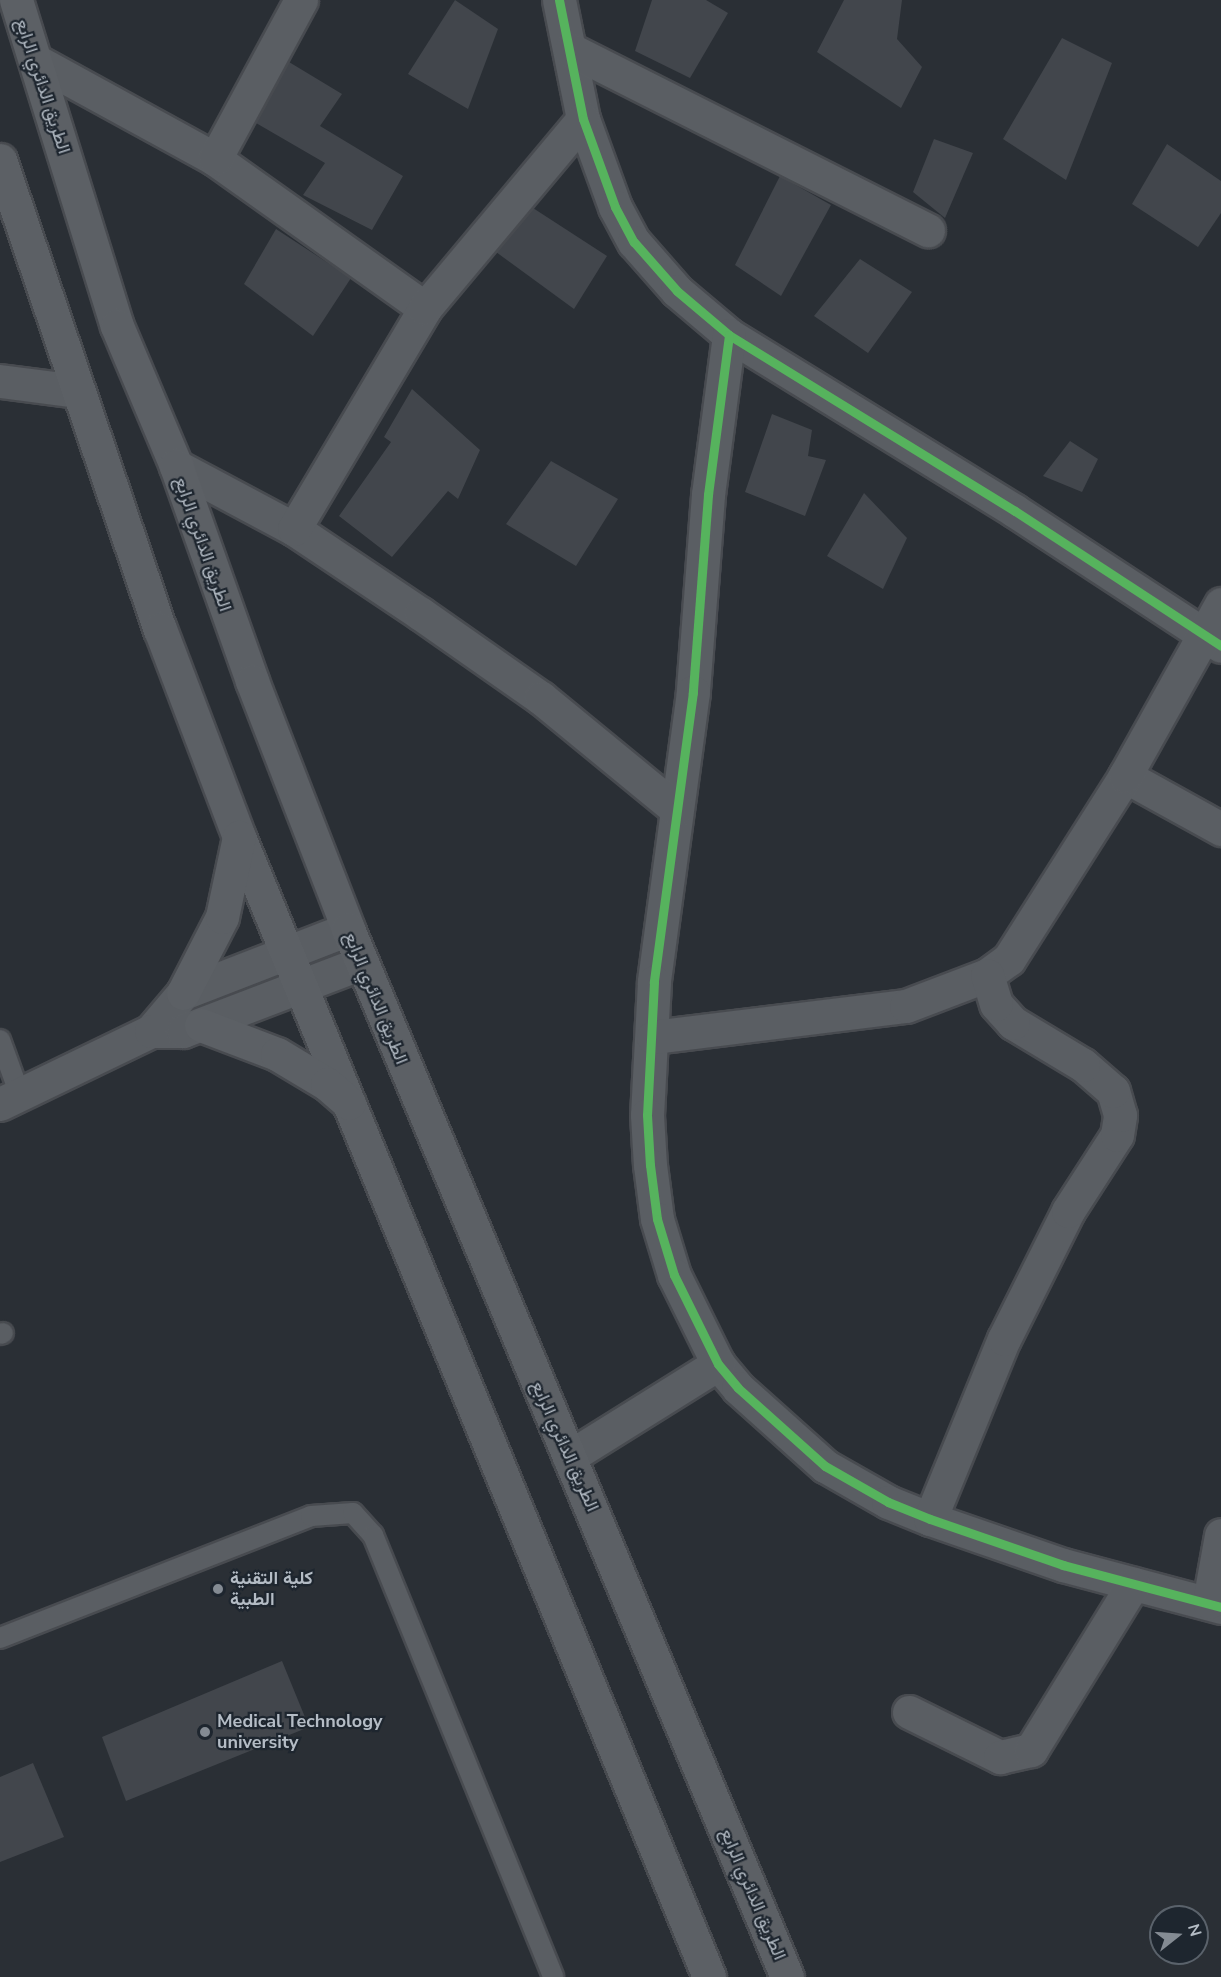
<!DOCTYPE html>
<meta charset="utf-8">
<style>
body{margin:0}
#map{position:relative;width:1221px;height:1977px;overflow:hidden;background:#2a2f35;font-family:"Nunito Sans",Vazirmatn,sans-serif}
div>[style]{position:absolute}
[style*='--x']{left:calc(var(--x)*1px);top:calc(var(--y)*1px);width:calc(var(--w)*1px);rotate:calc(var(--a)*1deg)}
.building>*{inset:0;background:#42464c}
.roads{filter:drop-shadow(2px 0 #484b50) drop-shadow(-2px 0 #484b50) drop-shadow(0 2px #484b50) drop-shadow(0 -2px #484b50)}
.lane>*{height:20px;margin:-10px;padding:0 10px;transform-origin:10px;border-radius:10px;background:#5a5e63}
.street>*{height:33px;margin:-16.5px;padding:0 16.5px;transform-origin:16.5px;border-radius:16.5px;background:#5a5e63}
.primary>*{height:33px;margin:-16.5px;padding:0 16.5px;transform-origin:16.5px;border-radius:16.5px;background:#5c6065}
.cycleway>*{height:9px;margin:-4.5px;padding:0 4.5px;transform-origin:4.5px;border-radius:4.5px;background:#56b35d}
.dots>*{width:16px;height:16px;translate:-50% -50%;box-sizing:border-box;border:3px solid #1e262f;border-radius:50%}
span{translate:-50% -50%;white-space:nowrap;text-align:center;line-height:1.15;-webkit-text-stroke:4.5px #1e262f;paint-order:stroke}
.street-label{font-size:18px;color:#b4bcc5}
.poi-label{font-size:18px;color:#b4bcc5;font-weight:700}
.left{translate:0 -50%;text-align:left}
.north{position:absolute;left:1149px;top:1905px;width:60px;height:60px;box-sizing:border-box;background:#1e262f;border:2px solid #5a626b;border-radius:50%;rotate:73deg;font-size:16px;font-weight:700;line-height:24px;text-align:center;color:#b4bcc5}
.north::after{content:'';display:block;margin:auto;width:21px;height:27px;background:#848b93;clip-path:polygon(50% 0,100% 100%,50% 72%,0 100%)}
</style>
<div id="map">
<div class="building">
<i style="clip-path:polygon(455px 0,498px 29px,468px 109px,408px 74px)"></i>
<i style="clip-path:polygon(652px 0,706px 0,728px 13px,690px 78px,635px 51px)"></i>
<i style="clip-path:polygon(844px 0,902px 0,897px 39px,922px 67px,901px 108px,817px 52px)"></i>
<i style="clip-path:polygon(1062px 38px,1112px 63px,1066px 180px,1003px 139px)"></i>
<i style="clip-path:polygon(289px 62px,342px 94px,320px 126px,403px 176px,372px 230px,303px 195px,325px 163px,256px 123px)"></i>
<i style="clip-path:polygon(934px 139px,973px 153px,945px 218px,913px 192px)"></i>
<i style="clip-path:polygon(1167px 144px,1221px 181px,1221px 213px,1198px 247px,1132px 204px)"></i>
<i style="clip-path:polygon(780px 176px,831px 205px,781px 296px,735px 265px)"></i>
<i style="clip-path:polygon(533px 208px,607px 256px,574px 309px,496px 252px)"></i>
<i style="clip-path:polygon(276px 229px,351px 278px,313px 336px,244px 284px)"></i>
<i style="clip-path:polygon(860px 259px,912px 292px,868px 353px,814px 316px)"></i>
<i style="clip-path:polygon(412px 389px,480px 450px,458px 499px,448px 491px,392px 557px,339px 516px,391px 442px,384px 437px)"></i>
<i style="clip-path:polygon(772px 414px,812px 430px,808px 456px,826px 460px,805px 516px,745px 492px)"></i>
<i style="clip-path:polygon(1070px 441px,1098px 459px,1082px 492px,1043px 476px)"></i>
<i style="clip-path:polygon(551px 461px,618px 499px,576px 566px,506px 524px)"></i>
<i style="clip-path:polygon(864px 493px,907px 538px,883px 589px,827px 556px)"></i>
<i style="clip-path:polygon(282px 1661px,309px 1727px,126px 1801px,102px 1737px)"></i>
<i style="clip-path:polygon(33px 1763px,64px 1837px,0 1862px,0 1777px)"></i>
</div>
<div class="roads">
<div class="lane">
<i style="--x:0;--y:1040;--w:59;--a:70"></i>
<i style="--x:0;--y:1334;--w:3;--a:-18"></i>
<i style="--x:0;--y:1638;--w:334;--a:-21.4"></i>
<i style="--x:311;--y:1516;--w:42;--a:-4.1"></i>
<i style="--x:353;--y:1513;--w:30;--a:48"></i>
<i style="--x:373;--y:1535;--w:477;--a:67.8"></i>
</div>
<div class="street">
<i style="--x:559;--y:0;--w:121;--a:78.6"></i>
<i style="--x:583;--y:119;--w:94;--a:70"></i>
<i style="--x:615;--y:207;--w:40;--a:62"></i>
<i style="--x:634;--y:242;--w:65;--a:48.7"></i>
<i style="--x:677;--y:291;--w:68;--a:40.2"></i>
<i style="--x:729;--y:335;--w:336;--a:31.6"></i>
<i style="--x:1015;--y:511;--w:246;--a:33.2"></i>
<i style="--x:571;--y:50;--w:400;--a:26.8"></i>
<i style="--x:36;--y:61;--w:204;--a:28.7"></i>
<i style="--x:215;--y:159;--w:257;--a:35.4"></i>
<i style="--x:215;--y:159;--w:181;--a:-61.6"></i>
<i style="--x:729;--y:335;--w:161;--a:97.5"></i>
<i style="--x:708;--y:495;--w:198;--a:94.4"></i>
<i style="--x:693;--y:692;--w:293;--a:97.7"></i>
<i style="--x:654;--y:982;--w:133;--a:93"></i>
<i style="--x:647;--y:1115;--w:50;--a:86.6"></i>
<i style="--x:650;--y:1165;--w:54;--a:82.6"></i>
<i style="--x:657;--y:1219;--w:59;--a:73.1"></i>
<i style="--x:674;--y:1275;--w:99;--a:63.7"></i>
<i style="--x:718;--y:1364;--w:31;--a:50"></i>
<i style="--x:738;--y:1388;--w:117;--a:41.9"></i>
<i style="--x:825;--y:1466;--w:73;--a:29.7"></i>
<i style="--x:888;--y:1502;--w:45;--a:22"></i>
<i style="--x:930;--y:1519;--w:141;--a:19.1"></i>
<i style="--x:1063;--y:1565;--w:163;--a:14.9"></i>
<i style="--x:0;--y:381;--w:79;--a:7.3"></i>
<i style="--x:176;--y:466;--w:134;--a:28.1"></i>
<i style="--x:294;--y:529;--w:153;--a:33.8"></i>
<i style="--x:421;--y:614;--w:146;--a:35"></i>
<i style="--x:541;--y:698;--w:175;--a:39.4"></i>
<i style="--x:294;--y:529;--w:257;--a:-59.3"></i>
<i style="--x:425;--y:308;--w:246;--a:-50.1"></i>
<i style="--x:1125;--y:776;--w:110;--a:28.9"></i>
<i style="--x:151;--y:1031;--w:50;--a:-49.9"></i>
<i style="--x:183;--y:993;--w:177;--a:-21.2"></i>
<i style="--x:653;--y:1037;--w:255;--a:-7"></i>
<i style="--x:906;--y:1006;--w:87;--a:-20.9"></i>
<i style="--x:987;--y:975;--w:27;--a:-36"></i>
<i style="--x:1009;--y:959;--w:217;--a:-57.6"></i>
<i style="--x:1125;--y:776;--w:197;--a:-60.8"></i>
<i style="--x:0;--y:1104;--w:168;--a:-25.8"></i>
<i style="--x:151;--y:1031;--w:32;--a:0"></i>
<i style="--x:183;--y:1031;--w:191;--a:-20.9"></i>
<i style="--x:569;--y:1457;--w:176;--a:-32"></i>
<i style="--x:930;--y:1519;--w:195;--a:-67.7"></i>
<i style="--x:1004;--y:1339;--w:143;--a:-63.4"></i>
<i style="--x:1068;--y:1211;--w:90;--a:-57.2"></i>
<i style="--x:1117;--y:1135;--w:20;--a:-81"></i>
<i style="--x:1120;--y:1115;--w:25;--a:-106"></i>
<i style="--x:1113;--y:1091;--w:40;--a:-139"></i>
<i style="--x:1083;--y:1065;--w:82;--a:-149"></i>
<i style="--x:1013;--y:1023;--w:25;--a:-132"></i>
<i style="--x:996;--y:1004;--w:30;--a:-107"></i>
<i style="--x:1209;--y:1602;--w:68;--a:-79.8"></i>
<i style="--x:909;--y:1712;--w:102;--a:26.3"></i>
<i style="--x:1000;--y:1757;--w:32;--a:-13"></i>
<i style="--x:1031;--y:1750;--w:195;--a:-58.4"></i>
</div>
<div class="primary">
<i style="--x:16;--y:0;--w:341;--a:72.8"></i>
<i style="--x:117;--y:326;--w:152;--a:67.1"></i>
<i style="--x:176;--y:466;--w:228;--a:70.5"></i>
<i style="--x:252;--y:681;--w:266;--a:68.8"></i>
<i style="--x:348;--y:929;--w:1136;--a:67.27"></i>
<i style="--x:0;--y:160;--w:496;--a:71.2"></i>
<i style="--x:160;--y:629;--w:222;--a:69.2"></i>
<i style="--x:239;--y:837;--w:1233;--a:67.59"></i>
<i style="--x:183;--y:993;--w:85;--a:-62.8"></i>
<i style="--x:222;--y:917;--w:82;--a:-78"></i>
<i style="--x:201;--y:1025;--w:81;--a:20.9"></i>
<i style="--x:277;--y:1054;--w:58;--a:31"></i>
<i style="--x:327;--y:1084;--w:29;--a:41"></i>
</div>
</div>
<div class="cycleway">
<i style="--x:559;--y:0;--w:121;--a:78.6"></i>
<i style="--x:583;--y:119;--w:94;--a:70"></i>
<i style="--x:615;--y:207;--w:40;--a:62"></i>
<i style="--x:634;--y:242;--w:65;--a:48.7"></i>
<i style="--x:677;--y:291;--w:68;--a:40.2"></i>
<i style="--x:729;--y:335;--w:336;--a:31.6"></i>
<i style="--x:1015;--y:511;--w:246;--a:33.2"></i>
<i style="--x:729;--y:335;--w:161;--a:97.5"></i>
<i style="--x:708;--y:495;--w:198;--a:94.4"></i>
<i style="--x:693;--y:692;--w:293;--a:97.7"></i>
<i style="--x:654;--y:982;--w:133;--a:93"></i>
<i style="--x:647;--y:1115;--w:50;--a:86.6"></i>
<i style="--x:650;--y:1165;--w:54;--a:82.6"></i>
<i style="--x:657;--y:1219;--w:59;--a:73.1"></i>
<i style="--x:674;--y:1275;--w:99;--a:63.7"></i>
<i style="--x:718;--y:1364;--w:31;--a:50"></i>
<i style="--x:738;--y:1388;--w:117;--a:41.9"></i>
<i style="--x:825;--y:1466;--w:73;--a:29.7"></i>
<i style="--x:888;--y:1502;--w:45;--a:22"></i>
<i style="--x:930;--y:1519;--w:141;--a:19.1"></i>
<i style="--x:1063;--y:1565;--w:163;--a:14.9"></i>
</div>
<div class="dots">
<i style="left:218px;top:1589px;background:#848b93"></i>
<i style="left:205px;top:1732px;background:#848b93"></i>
</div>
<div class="street-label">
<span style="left:43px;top:86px;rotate:72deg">الطريق الدائري الرابع</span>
<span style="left:203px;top:544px;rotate:71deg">الطريق الدائري الرابع</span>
<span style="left:376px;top:998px;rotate:68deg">الطريق الدائري الرابع</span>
<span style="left:565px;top:1446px;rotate:66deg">الطريق الدائري الرابع</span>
<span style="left:753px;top:1894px;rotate:67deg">الطريق الدائري الرابع</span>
</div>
<div class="poi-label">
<span class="left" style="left:230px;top:1589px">كلية التقنية<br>الطبية</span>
<span class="left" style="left:217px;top:1732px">Medical Technology<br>university</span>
</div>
<div class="north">N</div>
</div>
